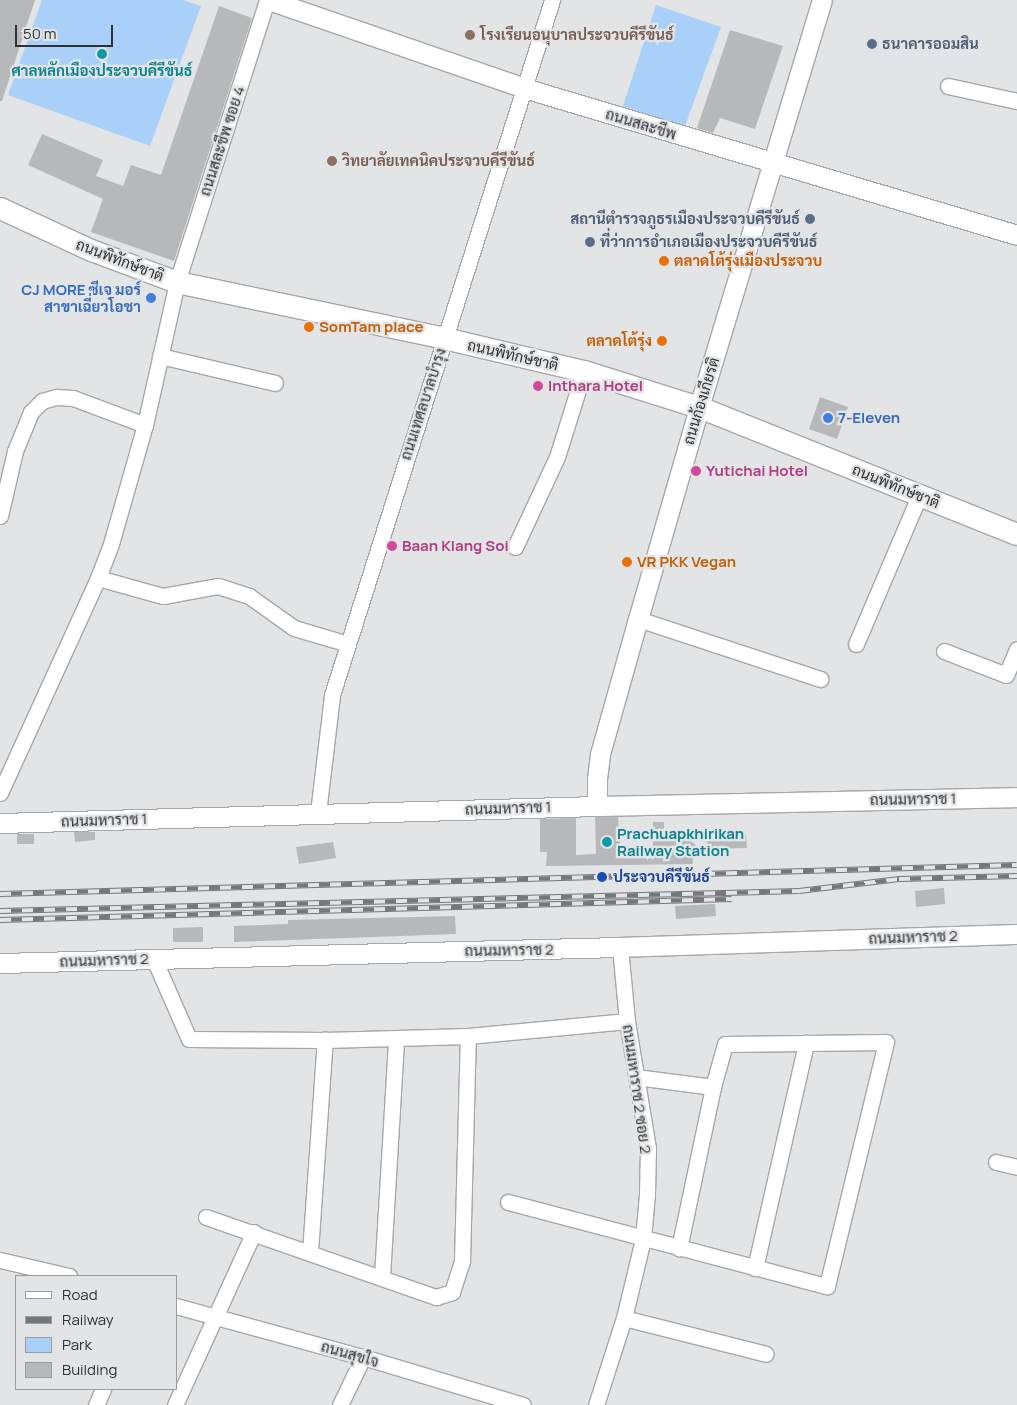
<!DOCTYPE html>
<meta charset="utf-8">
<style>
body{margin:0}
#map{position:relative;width:1017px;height:1405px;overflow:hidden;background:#e3e4e6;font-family:Manrope,Sarabun,sans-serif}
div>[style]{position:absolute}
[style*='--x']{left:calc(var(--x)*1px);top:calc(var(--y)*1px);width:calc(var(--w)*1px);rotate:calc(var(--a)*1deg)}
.green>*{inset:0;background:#a9d0f9}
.building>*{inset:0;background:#b6b8b9}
.roads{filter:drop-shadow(1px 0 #a5a7a8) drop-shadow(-1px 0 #a5a7a8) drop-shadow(0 1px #a5a7a8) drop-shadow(0 -1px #a5a7a8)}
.minor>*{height:15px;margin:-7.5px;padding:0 7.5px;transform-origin:7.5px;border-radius:7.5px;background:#fff}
.tertiary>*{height:19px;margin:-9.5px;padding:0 9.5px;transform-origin:9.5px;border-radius:9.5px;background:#fff}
.secondary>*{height:21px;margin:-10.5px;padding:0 10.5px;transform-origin:10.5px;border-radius:10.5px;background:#fff}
.rail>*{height:5.5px;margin-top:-2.75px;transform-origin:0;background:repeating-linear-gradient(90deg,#e3e4e6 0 11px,#767778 0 22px);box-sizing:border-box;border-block:1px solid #767778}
.dots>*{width:14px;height:14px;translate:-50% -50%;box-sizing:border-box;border:2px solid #e3e4e6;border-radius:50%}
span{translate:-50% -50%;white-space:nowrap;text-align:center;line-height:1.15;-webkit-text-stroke:4.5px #e3e4e6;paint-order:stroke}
.education-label{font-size:15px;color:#785e54;font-weight:700}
.left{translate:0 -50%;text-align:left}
.service-label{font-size:15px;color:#4e5e75;font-weight:700}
.right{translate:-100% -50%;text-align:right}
.culture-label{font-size:15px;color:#0d838f;font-weight:700}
.street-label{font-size:15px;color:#303132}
.food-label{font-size:15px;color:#c56008;font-weight:700}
.shop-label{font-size:15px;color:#366cbe;font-weight:700}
.hotel-label{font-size:15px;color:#b23c85;font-weight:700}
.transit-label{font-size:15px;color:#164399;font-weight:700}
.legend{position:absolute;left:15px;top:1275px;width:162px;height:115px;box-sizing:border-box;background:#e3e4e6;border:1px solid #9b9c9e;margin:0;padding:6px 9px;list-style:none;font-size:15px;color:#303132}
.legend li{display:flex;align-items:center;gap:10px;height:25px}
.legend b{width:25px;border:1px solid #9b9c9e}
.scale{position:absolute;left:15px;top:25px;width:98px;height:22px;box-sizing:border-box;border:2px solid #303132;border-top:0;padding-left:6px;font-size:15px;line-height:18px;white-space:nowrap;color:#303132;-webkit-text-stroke:4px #e3e4e6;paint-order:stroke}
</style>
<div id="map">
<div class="green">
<i style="clip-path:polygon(42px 0,183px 0,201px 6px,150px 146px,8px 95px)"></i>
<i style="clip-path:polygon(656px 5px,721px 27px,685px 126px,623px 106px)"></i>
</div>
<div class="building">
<i style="clip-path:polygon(0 0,35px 0,2px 101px,0 101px)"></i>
<i style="clip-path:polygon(219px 6px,252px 18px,174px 261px,91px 232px,103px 199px,28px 165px,42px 134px,103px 160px,96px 176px,123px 186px,131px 165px,161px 175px)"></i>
<i style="clip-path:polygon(730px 30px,783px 46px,755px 129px,720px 118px,713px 133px,697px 128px)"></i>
<i style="clip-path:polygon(820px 397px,848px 407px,837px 439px,809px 429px)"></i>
<i style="clip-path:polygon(595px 817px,618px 817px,620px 846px,653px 846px,653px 822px,664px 822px,664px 831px,683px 832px,699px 849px,692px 849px,693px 864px,546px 866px,547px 852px,540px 852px,540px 819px,576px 818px,576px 855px,596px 854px)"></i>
<i style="clip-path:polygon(74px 832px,95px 832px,95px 840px,75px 842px)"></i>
<i style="clip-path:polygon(17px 834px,34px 834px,34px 844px,17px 844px)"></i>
<i style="clip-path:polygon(746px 834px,747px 848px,707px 849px,707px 836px)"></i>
<i style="clip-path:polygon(333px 842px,336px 858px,299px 864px,296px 847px)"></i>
<i style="clip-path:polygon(944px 888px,945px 904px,916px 907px,915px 891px)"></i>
<i style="clip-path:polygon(715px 904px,716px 916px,676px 919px,675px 906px)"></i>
<i style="clip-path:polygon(455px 916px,456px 934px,234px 942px,234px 926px,288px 924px,288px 920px)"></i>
<i style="clip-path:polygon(203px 927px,203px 942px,173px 942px,173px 928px)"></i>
</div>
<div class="roads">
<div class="minor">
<i style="--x:948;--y:86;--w:71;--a:12.3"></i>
<i style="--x:160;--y:356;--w:118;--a:13.2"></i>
<i style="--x:0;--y:516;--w:67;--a:-77"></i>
<i style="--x:15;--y:451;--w:42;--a:-67.7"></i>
<i style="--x:31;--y:412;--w:16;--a:-45"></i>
<i style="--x:42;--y:401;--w:15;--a:-16"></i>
<i style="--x:56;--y:397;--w:17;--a:3"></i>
<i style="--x:73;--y:398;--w:77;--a:20.6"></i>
<i style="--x:515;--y:547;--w:99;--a:-65"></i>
<i style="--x:557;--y:457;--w:90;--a:-72.6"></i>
<i style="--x:98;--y:578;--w:67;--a:15.5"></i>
<i style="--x:163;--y:596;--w:56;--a:-10.3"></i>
<i style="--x:218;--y:586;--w:33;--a:18"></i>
<i style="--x:249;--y:596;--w:55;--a:35.4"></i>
<i style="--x:294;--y:628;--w:56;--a:16.5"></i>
<i style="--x:638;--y:619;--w:192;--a:18.2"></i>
<i style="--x:856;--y:644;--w:161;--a:-66.9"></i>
<i style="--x:944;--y:651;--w:66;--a:21.2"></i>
<i style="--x:1006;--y:675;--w:28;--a:-67"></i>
<i style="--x:0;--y:793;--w:236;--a:-65.5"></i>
<i style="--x:98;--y:578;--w:36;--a:-69"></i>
<i style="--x:111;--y:544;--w:124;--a:-74.1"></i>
<i style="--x:145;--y:425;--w:147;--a:-77.4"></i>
<i style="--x:177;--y:282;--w:296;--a:-72.3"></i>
<i style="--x:318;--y:813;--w:119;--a:-83.2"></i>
<i style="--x:332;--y:695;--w:729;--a:-72.43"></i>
<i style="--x:154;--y:959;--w:87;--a:66.4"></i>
<i style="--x:189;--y:1039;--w:136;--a:0.4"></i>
<i style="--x:325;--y:1040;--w:143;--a:-1.6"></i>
<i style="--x:468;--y:1036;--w:160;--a:-5.4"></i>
<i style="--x:636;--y:1077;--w:78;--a:7.4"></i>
<i style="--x:713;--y:1087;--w:165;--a:101.9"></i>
<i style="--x:996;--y:1162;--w:22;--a:13"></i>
<i style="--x:508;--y:1202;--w:330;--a:14.8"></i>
<i style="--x:827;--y:1286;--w:251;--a:-76.4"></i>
<i style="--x:886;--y:1042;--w:161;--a:179.3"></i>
<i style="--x:725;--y:1044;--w:45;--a:105.6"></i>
<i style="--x:206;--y:1217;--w:244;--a:19.2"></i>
<i style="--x:436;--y:1297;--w:17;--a:-17"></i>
<i style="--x:452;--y:1292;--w:33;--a:-72"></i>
<i style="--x:462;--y:1261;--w:225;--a:-88.5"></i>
<i style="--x:310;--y:1252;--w:213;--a:-86"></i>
<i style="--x:0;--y:1260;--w:71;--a:13.1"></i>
<i style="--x:755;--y:1268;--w:231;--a:-77.2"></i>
<i style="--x:382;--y:1277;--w:238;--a:-86.6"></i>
<i style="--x:176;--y:1306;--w:194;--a:15.3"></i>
<i style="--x:363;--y:1357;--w:167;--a:16.7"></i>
<i style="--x:624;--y:1318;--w:146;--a:14.2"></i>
<i style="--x:96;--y:1405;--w:17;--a:-66"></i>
<i style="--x:175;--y:1405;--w:190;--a:-65.5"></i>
<i style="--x:340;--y:1405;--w:53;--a:-64.4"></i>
<i style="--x:596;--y:1405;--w:91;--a:-72.2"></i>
<i style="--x:624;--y:1318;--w:81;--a:-76.5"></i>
<i style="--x:643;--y:1239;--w:45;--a:-84.9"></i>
<i style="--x:647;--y:1194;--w:46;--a:-88.8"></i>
<i style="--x:648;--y:1148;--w:129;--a:-99.4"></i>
<i style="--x:627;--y:1021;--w:74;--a:-95.4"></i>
</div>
<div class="tertiary">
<i style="--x:269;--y:0;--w:270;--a:19"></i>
<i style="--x:524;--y:88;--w:514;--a:16.6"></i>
<i style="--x:597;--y:806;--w:27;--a:-90"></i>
<i style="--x:597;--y:779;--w:25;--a:-83"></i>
<i style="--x:600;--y:754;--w:140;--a:-74.3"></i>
<i style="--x:638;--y:619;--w:221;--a:-73.9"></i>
<i style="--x:699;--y:407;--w:425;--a:-73.2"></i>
<i style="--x:0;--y:823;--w:597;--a:-1.63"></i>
<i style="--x:597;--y:806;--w:420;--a:-1.2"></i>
<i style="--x:0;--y:963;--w:620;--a:-1.48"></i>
<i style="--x:620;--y:947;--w:397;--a:-1.9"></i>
</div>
<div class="secondary">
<i style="--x:0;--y:208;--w:100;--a:24.8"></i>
<i style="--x:91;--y:250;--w:92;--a:20.4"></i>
<i style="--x:177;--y:282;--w:273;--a:11.8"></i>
<i style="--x:444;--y:338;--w:144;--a:13.3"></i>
<i style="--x:584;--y:371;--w:121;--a:17.4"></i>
<i style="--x:699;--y:407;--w:342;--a:21.8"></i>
</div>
</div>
<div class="rail">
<i style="--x:0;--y:894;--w:1017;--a:-1.63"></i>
<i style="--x:0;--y:911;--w:799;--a:-1.43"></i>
<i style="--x:799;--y:891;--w:101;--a:-6.8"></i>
<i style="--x:899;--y:879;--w:118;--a:-1.5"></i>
<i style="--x:0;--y:920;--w:732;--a:-1.64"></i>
</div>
<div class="dots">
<i style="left:470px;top:35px;background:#8d6e63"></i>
<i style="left:872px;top:44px;background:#5c6f8a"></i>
<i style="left:102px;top:54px;background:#0f9aa8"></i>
<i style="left:332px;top:161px;background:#8d6e63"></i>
<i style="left:810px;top:219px;background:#5c6f8a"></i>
<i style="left:590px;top:242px;background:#5c6f8a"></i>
<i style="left:664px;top:261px;background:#e8710a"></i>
<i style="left:151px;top:298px;background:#3f7fe0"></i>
<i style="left:309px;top:327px;background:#e8710a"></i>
<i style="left:662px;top:341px;background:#e8710a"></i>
<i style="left:538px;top:386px;background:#d1479c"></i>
<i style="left:828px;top:418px;background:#3f7fe0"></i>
<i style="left:696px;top:471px;background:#d1479c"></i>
<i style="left:392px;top:546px;background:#d1479c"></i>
<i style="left:627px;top:562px;background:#e8710a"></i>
<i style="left:607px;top:842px;background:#0f9aa8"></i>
<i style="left:602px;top:877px;background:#1a4fb4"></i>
</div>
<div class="education-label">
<span class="left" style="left:480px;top:35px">โรงเรียนอนุบาลประจวบคีรีขันธ์</span>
<span class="left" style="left:342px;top:161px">วิทยาลัยเทคนิคประจวบคีรีขันธ์</span>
</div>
<div class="service-label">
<span class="left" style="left:882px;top:44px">ธนาคารออมสิน</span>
<span class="right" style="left:800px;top:219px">สถานีตำรวจภูธรเมืองประจวบคีรีขันธ์</span>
<span class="left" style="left:600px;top:242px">ที่ว่าการอำเภอเมืองประจวบคีรีขันธ์</span>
</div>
<div class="culture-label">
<span style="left:102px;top:71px">ศาลหลักเมืองประจวบคีรีขันธ์</span>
<span class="left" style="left:617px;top:842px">Prachuapkhirikan<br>Railway Station</span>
</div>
<div class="street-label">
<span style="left:641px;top:124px;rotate:17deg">ถนนสละชีพ</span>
<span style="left:222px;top:141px;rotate:-72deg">ถนนสละชีพ ซอย 4</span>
<span style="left:120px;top:260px;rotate:21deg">ถนนพิทักษ์ชาติ</span>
<span style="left:513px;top:355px;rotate:13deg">ถนนพิทักษ์ชาติ</span>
<span style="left:701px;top:401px;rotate:-73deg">ถนนก้องเกียรติ</span>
<span style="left:423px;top:404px;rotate:-72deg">ถนนเทศลบาลบำรุง</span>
<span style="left:896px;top:486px;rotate:22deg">ถนนพิทักษ์ชาติ</span>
<span style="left:913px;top:799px;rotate:-1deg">ถนนมหาราช 1</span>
<span style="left:508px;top:808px;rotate:-2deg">ถนนมหาราช 1</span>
<span style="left:104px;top:820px;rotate:-2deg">ถนนมหาราช 1</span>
<span style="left:913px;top:937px;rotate:-2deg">ถนนมหาราช 2</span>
<span style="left:509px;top:950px;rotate:-1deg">ถนนมหาราช 2</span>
<span style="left:104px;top:960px;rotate:-2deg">ถนนมหาราช 2</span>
<span style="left:637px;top:1089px;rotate:82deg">ถนนมหาราช 2 ซอย 2</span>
<span style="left:350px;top:1354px;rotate:16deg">ถนนสุขใจ</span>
</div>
<div class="food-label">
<span class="left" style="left:674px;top:261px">ตลาดโต้รุ่งเมืองประจวบ</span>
<span class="left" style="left:319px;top:327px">SomTam place</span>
<span class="right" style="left:652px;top:341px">ตลาดโต้รุ่ง</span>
<span class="left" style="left:637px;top:562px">VR PKK Vegan</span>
</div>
<div class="shop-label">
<span class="right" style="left:141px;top:298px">CJ MORE ซีเจ มอร์<br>สาขาเฉี่ยวโอชา</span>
<span class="left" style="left:838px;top:418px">7-Eleven</span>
</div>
<div class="hotel-label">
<span class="left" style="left:548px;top:386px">Inthara Hotel</span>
<span class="left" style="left:706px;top:471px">Yutichai Hotel</span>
<span class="left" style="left:402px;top:546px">Baan Klang Soi</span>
</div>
<div class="transit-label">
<span class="left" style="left:613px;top:877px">ประจวบคีรีขันธ์</span>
</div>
<ul class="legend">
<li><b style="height:6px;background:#fff"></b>Road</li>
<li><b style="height:6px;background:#767778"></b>Railway</li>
<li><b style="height:14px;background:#a9d0f9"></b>Park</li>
<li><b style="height:14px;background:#b6b8b9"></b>Building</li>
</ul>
<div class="scale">50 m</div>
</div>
